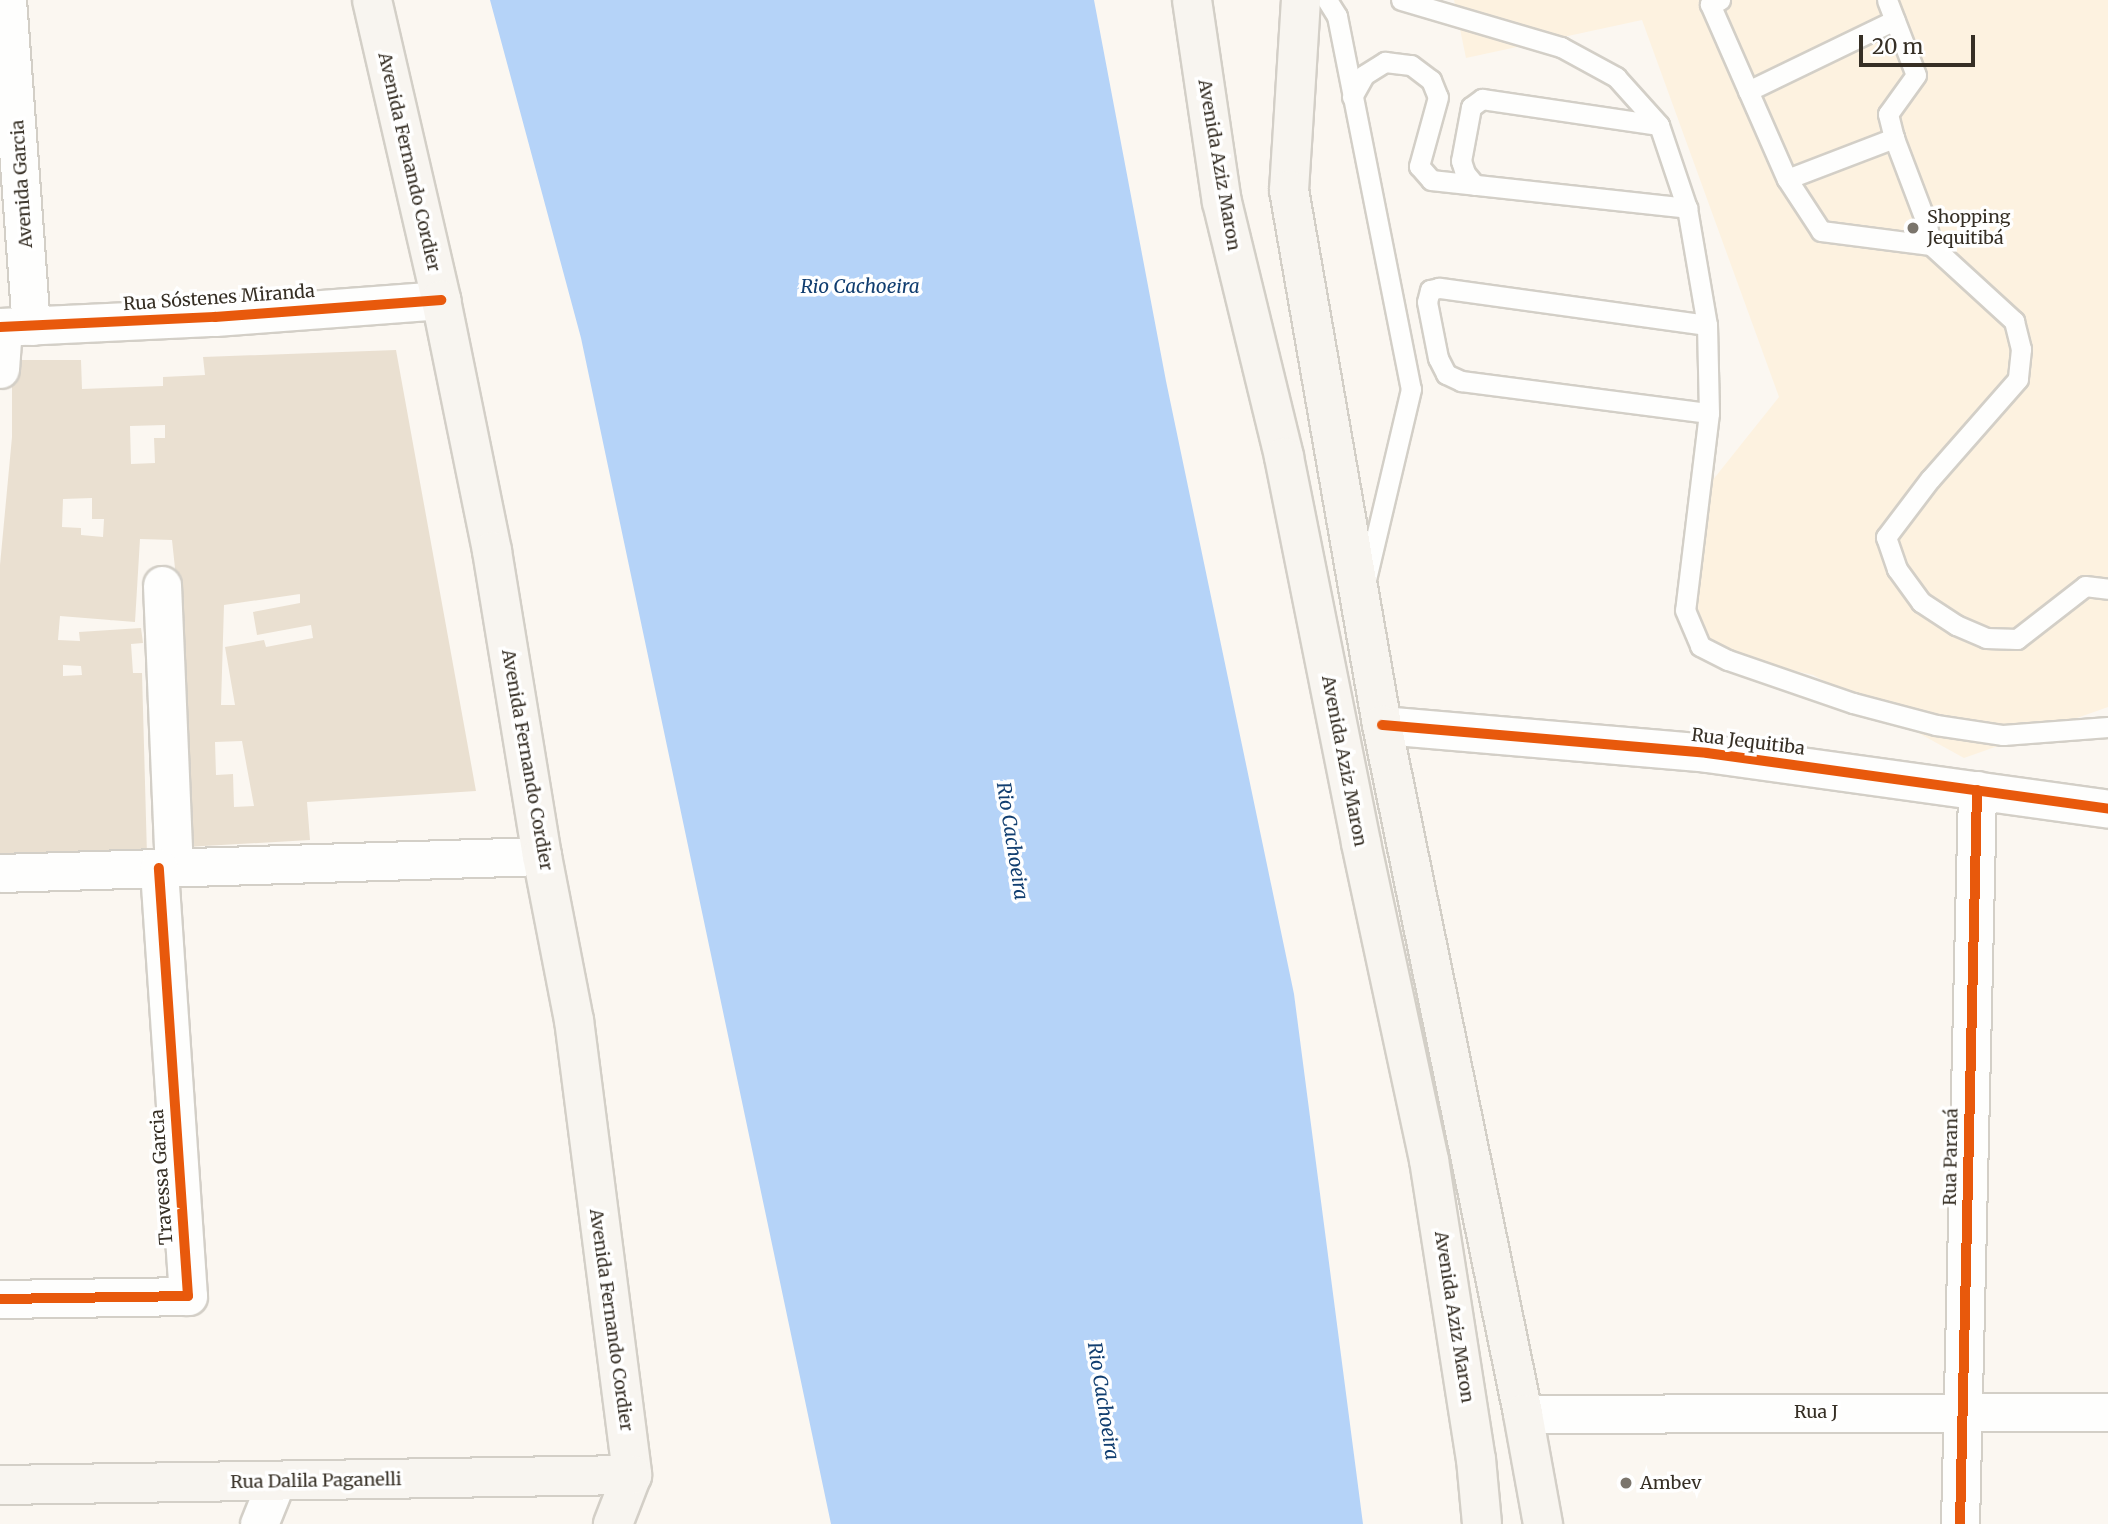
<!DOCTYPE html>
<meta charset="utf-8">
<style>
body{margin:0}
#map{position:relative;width:2108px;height:1524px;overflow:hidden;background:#fbf7f1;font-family:Merriweather,serif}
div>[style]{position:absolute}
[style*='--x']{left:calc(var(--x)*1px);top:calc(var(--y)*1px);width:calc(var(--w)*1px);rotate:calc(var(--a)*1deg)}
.built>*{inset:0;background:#fdf2e0}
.water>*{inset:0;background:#b5d3f8}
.building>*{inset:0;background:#eae0d1}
.roads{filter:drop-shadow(2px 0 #d3cfc7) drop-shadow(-2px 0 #d3cfc7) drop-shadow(0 2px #d3cfc7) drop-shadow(0 -2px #d3cfc7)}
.lane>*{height:19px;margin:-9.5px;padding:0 9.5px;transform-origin:9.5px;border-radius:9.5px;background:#fefefd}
.street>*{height:37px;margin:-18.5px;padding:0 18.5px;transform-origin:18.5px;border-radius:18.5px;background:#fefefd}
.secondary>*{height:38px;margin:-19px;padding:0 19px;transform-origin:19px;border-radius:19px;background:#f8f5f0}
.cycleway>*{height:10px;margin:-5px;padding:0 5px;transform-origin:5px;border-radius:5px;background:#e8590c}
.dots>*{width:19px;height:19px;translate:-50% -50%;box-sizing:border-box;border:4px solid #fff;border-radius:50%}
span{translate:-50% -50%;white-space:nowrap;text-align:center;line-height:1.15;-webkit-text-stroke:7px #fff;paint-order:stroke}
.street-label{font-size:18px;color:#362f25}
.poi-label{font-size:18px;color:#362f25}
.left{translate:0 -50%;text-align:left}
.water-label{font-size:19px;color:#113e70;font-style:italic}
.scale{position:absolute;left:1859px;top:35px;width:116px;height:32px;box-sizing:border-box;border:4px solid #362f25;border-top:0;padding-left:9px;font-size:21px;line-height:24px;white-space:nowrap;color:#362f25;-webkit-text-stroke:5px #fff;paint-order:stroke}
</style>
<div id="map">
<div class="built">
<i style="clip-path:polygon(1454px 0,2108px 0,2108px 707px,1964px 758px,1813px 675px,1699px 649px,1696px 501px,1779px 397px,1642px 20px,1466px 58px)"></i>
</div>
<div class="water">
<i style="clip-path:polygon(490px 0,1094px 0,1166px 381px,1294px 994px,1363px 1524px,831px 1524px,581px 338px)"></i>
</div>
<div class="building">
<i style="clip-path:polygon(evenodd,396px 350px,476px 791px,307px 802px,310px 840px,186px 847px,182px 634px,172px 540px,140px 539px,135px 622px,60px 616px,58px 640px,80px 641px,79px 632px,141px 628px,143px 643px,131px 644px,133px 673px,142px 673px,147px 855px,0 859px,0 565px,12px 437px,12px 360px,81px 360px,82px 389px,163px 386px,163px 377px,205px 375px,203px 357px,396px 350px,165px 425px,165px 438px,154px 438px,155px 463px,131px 464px,130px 426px,165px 425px,396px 350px,92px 498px,92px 519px,104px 519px,103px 537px,81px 535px,81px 528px,62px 527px,63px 499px,92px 498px,396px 350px,300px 594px,300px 603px,253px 612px,257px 635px,311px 625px,313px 638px,266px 647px,264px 640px,225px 647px,235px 705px,221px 705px,224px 605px,300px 594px,396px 350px,63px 665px,81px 666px,82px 675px,63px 676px,63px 665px,396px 350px,242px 741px,254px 806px,234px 807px,233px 774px,216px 775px,215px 742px,242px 741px)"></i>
</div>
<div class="roads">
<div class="lane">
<i style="--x:1327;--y:0;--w:19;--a:58"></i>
<i style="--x:1337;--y:16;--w:380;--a:78.8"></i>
<i style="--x:1411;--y:389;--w:196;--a:103.3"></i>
<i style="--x:1401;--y:0;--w:167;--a:16.4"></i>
<i style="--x:1561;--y:47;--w:63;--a:28.6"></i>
<i style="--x:1616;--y:77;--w:64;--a:48.1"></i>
<i style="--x:1659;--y:125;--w:88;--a:71.4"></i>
<i style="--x:1687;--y:208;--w:119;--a:80.3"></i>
<i style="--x:1707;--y:325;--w:88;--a:88.7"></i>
<i style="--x:1709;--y:413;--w:198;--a:96.9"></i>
<i style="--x:1685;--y:610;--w:39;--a:67"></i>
<i style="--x:1700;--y:646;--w:31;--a:27"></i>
<i style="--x:1728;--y:660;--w:132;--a:19"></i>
<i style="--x:1853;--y:703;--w:86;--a:14.8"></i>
<i style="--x:1936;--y:725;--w:68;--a:8.5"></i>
<i style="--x:2003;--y:735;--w:105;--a:-4.4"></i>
<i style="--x:1720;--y:0;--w:11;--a:158"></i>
<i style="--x:1710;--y:4;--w:191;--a:66.3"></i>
<i style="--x:1787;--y:179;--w:62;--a:56.8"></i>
<i style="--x:1821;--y:231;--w:111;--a:7.3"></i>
<i style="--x:1887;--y:0;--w:80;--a:68.9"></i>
<i style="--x:1916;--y:75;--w:48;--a:125.7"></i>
<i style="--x:1888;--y:114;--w:25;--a:76"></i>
<i style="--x:1894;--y:138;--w:93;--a:69.2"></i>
<i style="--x:1927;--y:225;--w:20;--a:79"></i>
<i style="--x:1931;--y:245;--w:113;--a:42.5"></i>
<i style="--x:2014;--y:321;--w:29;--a:76"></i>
<i style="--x:2021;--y:349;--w:30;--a:96"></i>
<i style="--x:2018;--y:379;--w:133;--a:131.3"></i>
<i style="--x:1930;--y:479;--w:73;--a:127.2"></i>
<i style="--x:1886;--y:537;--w:34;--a:71"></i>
<i style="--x:1897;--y:569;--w:41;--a:54"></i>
<i style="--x:1921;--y:602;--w:42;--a:33.3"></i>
<i style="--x:1956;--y:625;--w:33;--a:23"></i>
<i style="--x:1986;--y:638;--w:31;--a:2"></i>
<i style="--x:2017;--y:639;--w:86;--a:-37.9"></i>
<i style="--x:2085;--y:586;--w:23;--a:7"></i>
<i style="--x:1748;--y:91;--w:163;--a:-25.8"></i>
<i style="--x:1352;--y:97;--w:25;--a:-61"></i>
<i style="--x:1364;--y:75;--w:25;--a:-32"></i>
<i style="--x:1385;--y:62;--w:26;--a:7"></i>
<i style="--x:1411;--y:65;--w:25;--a:37"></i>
<i style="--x:1431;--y:80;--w:18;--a:68"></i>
<i style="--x:1438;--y:97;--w:72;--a:105.4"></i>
<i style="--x:1419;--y:166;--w:18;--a:49"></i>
<i style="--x:1431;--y:180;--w:258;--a:6.2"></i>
<i style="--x:1787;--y:179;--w:115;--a:-21"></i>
<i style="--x:1475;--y:185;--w:16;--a:-130"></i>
<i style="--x:1465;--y:173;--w:13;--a:-108"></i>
<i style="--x:1461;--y:161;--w:55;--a:-79.5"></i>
<i style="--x:1471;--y:107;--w:14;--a:-36"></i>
<i style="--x:1482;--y:99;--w:179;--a:8.4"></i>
<i style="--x:1707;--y:325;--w:271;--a:-172.1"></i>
<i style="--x:1439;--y:288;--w:9;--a:167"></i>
<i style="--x:1430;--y:290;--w:12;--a:104"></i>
<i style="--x:1427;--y:302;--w:57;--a:78.9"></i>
<i style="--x:1438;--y:358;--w:18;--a:63"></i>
<i style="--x:1446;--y:374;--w:17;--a:25"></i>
<i style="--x:1461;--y:381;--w:250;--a:7.4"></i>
</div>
<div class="street">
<i style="--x:7;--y:0;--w:327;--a:85.8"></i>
<i style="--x:0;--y:327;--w:215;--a:-2.7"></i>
<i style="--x:215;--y:317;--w:227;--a:-4.3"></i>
<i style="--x:0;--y:369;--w:42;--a:-85.9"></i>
<i style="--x:162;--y:585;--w:282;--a:87.6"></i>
<i style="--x:1382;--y:725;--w:326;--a:4.9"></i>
<i style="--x:1707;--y:753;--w:405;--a:7.9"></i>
<i style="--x:0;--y:873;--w:542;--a:-1.8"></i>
<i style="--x:0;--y:1299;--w:188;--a:-0.9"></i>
<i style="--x:188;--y:1296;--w:429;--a:-93.9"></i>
<i style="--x:1523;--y:1414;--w:585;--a:-0.2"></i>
<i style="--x:259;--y:1524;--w:45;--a:-68"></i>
<i style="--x:1960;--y:1524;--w:734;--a:-88.67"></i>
</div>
<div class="secondary">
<i style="--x:372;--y:0;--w:308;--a:77"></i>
<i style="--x:441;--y:300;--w:256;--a:78.5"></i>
<i style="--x:492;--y:551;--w:309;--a:80.7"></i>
<i style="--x:542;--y:856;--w:167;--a:79"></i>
<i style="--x:574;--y:1020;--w:459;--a:82.7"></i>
<i style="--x:632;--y:1475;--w:53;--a:111.2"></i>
<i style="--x:1192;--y:0;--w:204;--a:81.6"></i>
<i style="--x:1222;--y:202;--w:262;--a:76.3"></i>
<i style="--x:1284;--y:457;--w:394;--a:78.7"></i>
<i style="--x:1361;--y:843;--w:324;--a:77.9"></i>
<i style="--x:1429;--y:1160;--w:303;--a:81.1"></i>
<i style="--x:1476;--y:1459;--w:65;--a:84.7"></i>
<i style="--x:1301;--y:0;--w:190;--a:93.6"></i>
<i style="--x:1289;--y:190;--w:543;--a:80.14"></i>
<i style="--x:1382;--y:725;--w:703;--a:78.43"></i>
<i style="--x:1523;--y:1414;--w:112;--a:79.7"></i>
<i style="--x:0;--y:1485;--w:632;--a:-0.91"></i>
</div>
</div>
<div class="cycleway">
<i style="--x:0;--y:327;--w:215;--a:-2.7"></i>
<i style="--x:215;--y:317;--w:227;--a:-4.3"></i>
<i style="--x:1382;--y:725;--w:326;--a:4.9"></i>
<i style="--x:1707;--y:753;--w:405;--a:7.9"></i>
<i style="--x:0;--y:1299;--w:188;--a:-0.9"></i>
<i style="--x:188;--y:1296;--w:429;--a:-93.9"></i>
<i style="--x:1960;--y:1524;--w:734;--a:-88.67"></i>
</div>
<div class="dots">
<i style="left:1913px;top:228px;background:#7b756c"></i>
<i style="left:1626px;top:1483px;background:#7b756c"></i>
</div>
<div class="street-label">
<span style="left:409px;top:162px;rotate:77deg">Avenida Fernando Cordier</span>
<span style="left:1219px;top:165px;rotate:80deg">Avenida Aziz Maron</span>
<span style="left:22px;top:184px;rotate:-94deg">Avenida Garcia</span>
<span style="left:219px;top:298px;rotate:-4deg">Rua Sóstenes Miranda</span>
<span style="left:1748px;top:742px;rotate:7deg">Rua Jequitiba</span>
<span style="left:527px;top:760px;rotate:80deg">Avenida Fernando Cordier</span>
<span style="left:1344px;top:761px;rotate:79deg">Avenida Aziz Maron</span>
<span style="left:1951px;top:1157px;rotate:-89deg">Rua Paraná</span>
<span style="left:162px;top:1177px;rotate:-94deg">Travessa Garcia</span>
<span style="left:1454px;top:1317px;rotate:81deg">Avenida Aziz Maron</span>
<span style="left:611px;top:1320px;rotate:82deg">Avenida Fernando Cordier</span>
<span style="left:1816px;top:1412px">Rua J</span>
<span style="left:316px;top:1481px;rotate:-1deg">Rua Dalila Paganelli</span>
</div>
<div class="poi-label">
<span class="left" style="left:1927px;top:228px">Shopping<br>Jequitibá</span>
<span class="left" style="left:1640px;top:1483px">Ambev</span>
</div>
<div class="water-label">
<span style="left:860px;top:287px">Rio Cachoeira</span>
<span style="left:1012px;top:841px;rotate:81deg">Rio Cachoeira</span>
<span style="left:1103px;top:1401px;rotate:81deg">Rio Cachoeira</span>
</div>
<div class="scale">20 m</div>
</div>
